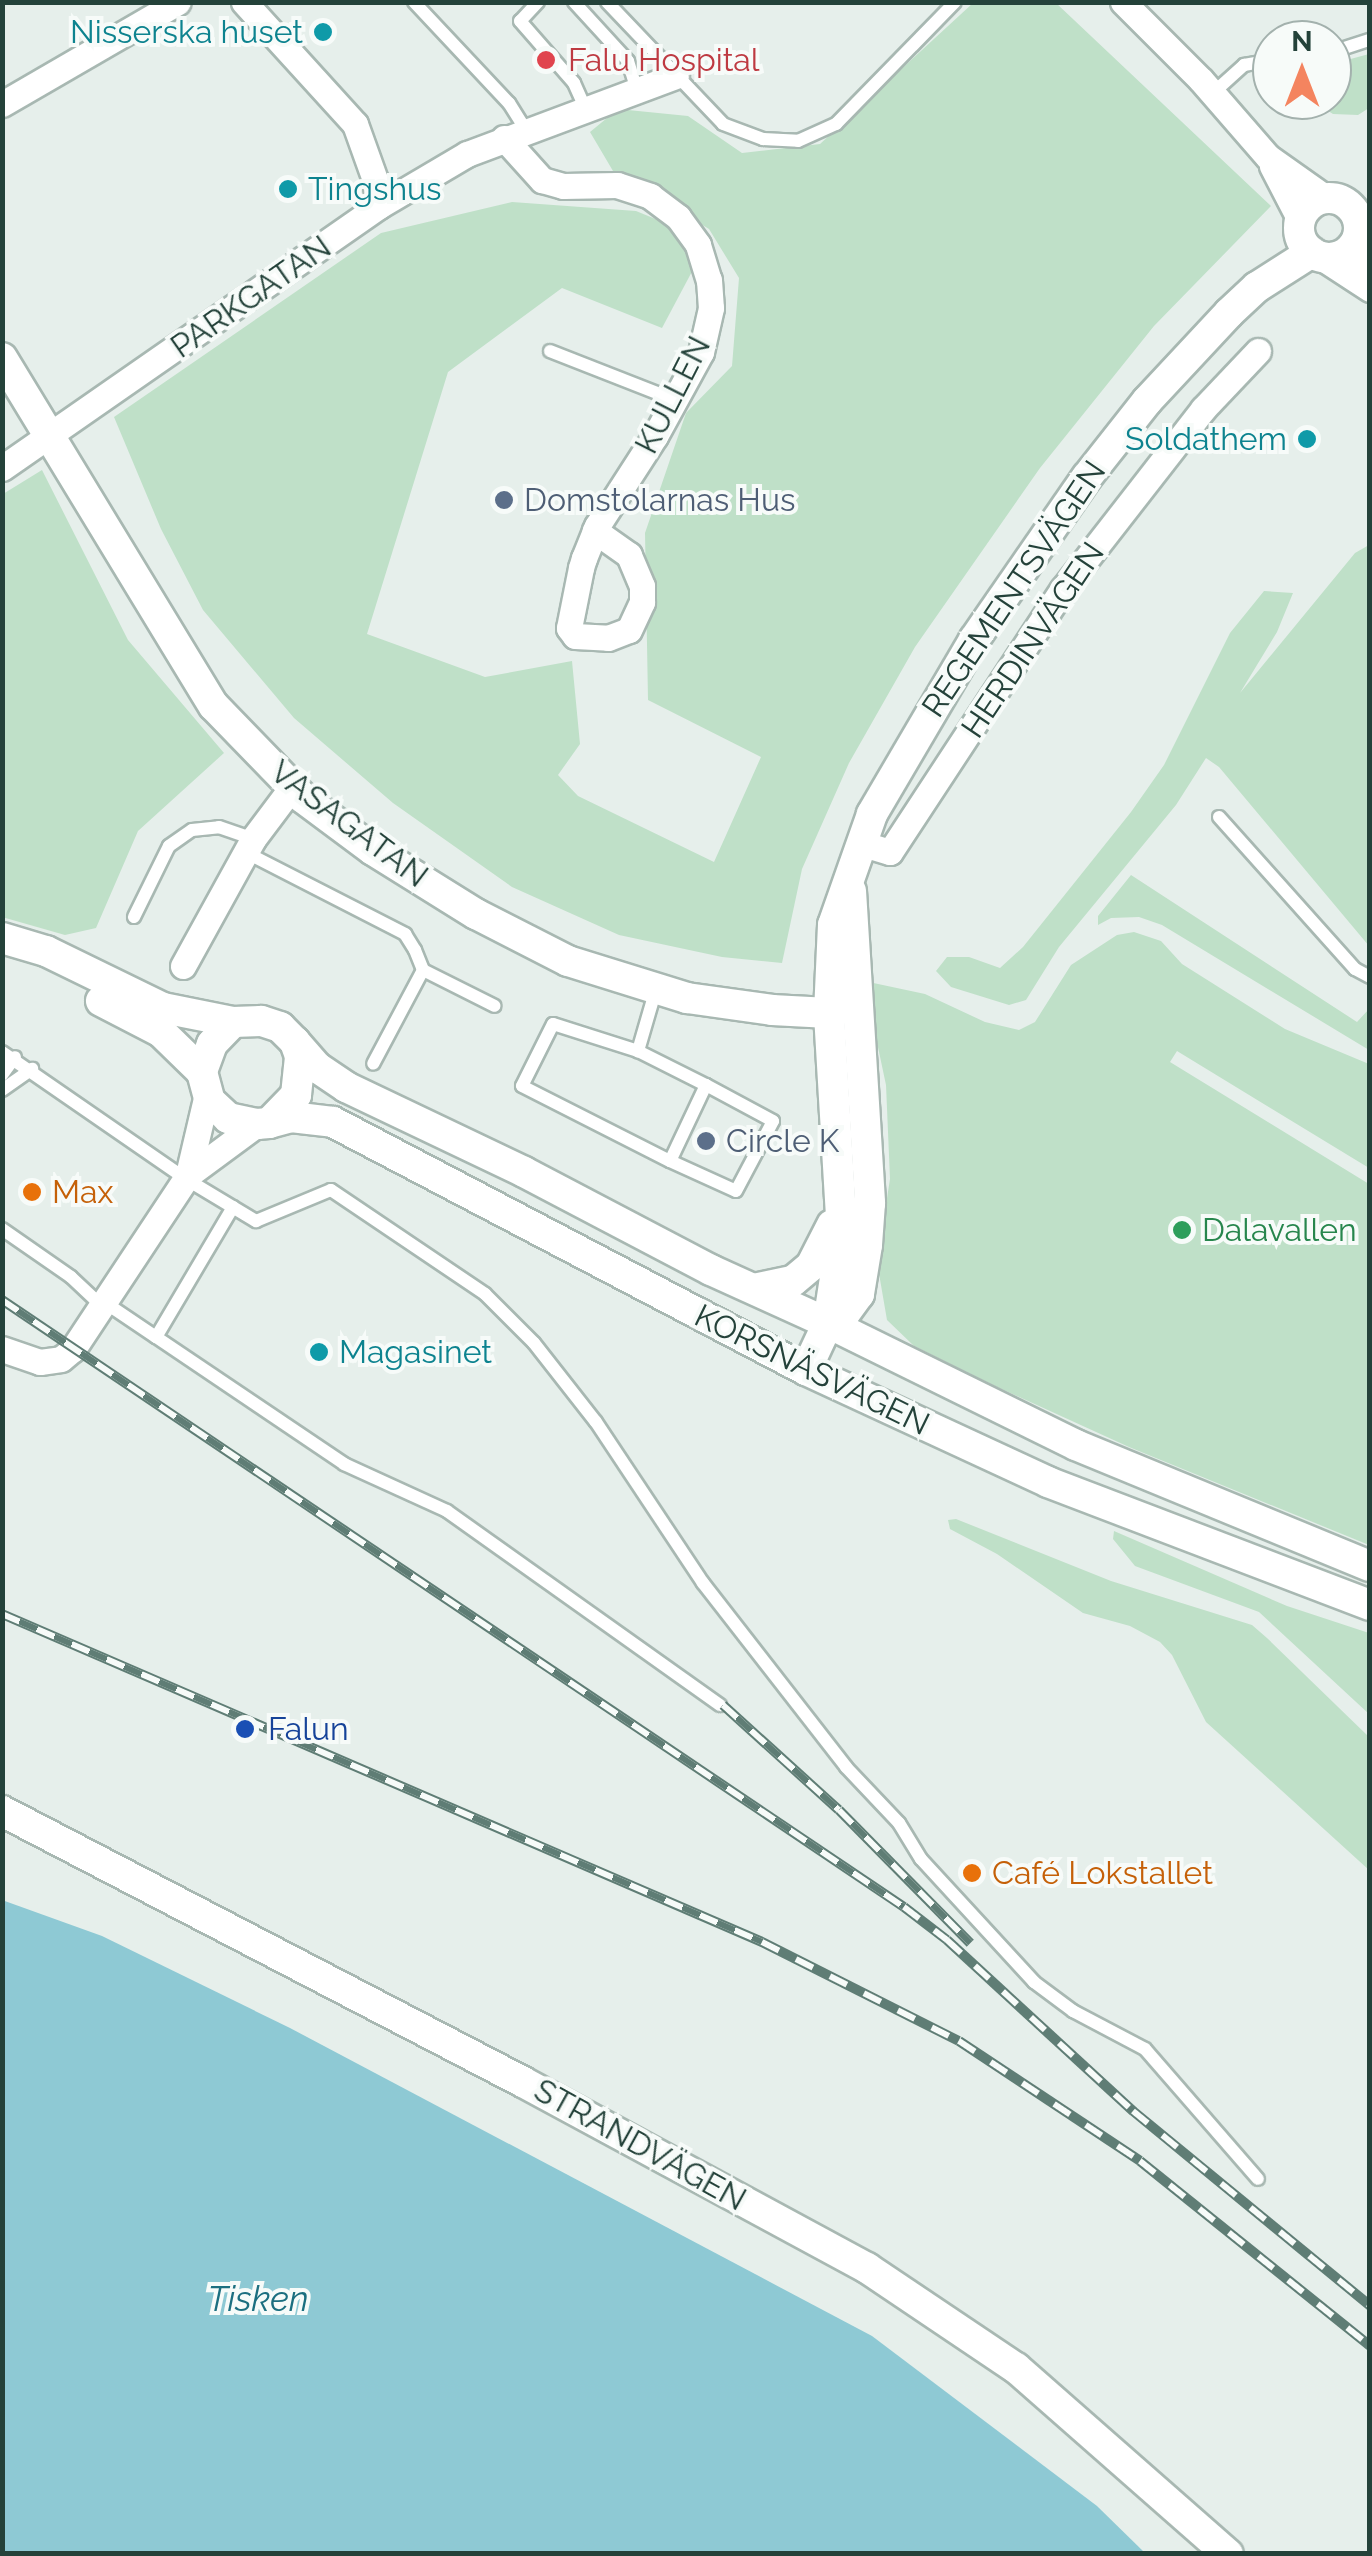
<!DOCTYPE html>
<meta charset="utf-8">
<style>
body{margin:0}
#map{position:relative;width:1372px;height:2556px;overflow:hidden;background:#e6efeb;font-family:Raleway,sans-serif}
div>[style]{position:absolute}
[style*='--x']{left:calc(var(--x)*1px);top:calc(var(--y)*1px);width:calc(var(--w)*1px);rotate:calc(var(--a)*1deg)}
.green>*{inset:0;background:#bfe0c8}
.water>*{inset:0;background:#8ec9d4}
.roads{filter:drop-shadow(2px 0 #a8b8b2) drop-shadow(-2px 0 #a8b8b2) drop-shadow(0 2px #a8b8b2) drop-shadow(0 -2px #a8b8b2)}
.service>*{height:12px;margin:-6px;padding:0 6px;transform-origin:6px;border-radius:6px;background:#fff}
.minor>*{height:25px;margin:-12.5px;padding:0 12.5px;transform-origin:12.5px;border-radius:12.5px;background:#fff}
.tertiary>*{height:30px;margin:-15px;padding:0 15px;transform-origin:15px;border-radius:15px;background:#fff}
.secondary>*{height:30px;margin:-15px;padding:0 15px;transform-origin:15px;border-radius:15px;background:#fff}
.secondary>.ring{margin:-15px;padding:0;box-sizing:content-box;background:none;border:30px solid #fff;border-radius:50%}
.rail>*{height:10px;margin-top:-5px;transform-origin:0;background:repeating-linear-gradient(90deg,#f7fbf9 0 19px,#5f7d75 0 38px);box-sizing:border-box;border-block:2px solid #5f7d75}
.dots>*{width:28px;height:28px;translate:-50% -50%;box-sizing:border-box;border:5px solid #f7fbf9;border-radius:50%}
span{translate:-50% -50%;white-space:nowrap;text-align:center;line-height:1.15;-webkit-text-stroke:8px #f7fbf9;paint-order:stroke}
.culture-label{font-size:32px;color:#0d838f}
.right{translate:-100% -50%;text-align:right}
.left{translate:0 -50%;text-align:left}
.health-label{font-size:32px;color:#be3a42}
.street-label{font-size:32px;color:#24423a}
.service-label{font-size:32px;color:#4e5e75}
.food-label{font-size:32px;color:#c56008}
.leisure-label{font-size:32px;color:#27864d}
.transit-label{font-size:32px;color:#164399}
.water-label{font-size:35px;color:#1c6f80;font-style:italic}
.frame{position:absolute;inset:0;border:5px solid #24423a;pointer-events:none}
.north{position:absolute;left:1252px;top:20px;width:100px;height:100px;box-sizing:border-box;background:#f7fbf9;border:2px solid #a3b1ad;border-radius:50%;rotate:0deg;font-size:28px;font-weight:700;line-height:40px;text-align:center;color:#24423a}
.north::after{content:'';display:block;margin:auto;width:35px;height:45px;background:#f4845f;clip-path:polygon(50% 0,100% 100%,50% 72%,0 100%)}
</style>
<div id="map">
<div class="green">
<i style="clip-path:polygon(973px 3px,1056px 3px,1271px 206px,1154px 326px,1040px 468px,915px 647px,849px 763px,802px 869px,782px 963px,722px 957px,619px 935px,512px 887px,393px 803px,294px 718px,203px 610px,161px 529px,114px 417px,381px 233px,512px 202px,636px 211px,675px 227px,696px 264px,662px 328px,562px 288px,448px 372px,367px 634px,485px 677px,572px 661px,580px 744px,558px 775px,578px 796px,714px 862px,761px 757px,648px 700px,645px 533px,686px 413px,732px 366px,739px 278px,709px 229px,613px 171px,590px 132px,618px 109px,688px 116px,742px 153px,820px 144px)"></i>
<i style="clip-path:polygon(1369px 54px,1369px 108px,1358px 115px,1333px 114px,1322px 107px,1315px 100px,1332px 100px,1332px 64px)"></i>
<i style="clip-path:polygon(42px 470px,128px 640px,224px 753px,138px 831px,96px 928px,65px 935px,2px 917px,3px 494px)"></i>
<i style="clip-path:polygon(1369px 545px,1369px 946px,1219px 767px,1206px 758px,1176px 805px,1059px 947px,1026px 1000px,1009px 1005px,951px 987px,936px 971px,947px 957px,969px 957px,1000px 968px,1023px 947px,1131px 812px,1164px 765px,1230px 633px,1264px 591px,1293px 593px,1277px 632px,1240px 693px,1355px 553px)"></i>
<i style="clip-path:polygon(1131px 875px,1357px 1022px,1369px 1009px,1369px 1050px,1162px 925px,1139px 917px,1111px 918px,1098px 925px,1098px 916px)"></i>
<i style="clip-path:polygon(1134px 932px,1161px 941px,1182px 964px,1285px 1029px,1369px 1064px,1369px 1168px,1177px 1051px,1170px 1062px,1369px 1184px,1369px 1545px,1129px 1447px,993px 1385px,914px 1346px,887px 1320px,877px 1262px,890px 1179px,886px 1085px,864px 981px,925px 994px,985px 1022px,1019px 1030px,1035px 1022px,1071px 965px,1117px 935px)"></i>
<i style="clip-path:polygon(956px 1519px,1111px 1581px,1252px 1625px,1267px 1638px,1369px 1737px,1369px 1870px,1206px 1722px,1172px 1655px,1160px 1642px,1130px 1626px,1083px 1613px,997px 1554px,950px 1529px,948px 1520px)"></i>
<i style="clip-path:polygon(1114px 1531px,1287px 1606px,1369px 1633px,1369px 1714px,1259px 1612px,1135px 1566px,1113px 1539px)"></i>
</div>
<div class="water">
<i style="clip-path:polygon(2px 1900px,102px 1936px,290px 2028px,872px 2336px,1097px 2506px,1145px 2553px,3px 2553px)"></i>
</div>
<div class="roads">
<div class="service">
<i style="--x:414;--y:2;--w:139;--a:46.8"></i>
<i style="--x:509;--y:103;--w:32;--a:58"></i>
<i style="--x:538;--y:2;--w:26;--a:133"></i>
<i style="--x:520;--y:21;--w:82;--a:48.9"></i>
<i style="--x:574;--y:83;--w:27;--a:66"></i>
<i style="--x:574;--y:2;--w:80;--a:47.5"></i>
<i style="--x:628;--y:61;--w:30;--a:73"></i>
<i style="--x:607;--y:2;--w:168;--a:46.4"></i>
<i style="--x:723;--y:124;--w:43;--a:20.6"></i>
<i style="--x:763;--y:139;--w:35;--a:3"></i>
<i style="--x:798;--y:141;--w:42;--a:-24.1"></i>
<i style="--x:836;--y:124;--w:170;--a:-45.7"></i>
<i style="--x:1332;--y:52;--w:40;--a:-18"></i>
<i style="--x:1213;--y:93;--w:42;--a:-42.1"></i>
<i style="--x:1244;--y:65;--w:28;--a:-10"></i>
<i style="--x:550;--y:351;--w:134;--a:21.4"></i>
<i style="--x:1219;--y:817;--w:204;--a:48.2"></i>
<i style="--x:1355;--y:969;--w:17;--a:28"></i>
<i style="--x:247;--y:853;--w:178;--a:27.1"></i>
<i style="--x:405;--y:934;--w:19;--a:58"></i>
<i style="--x:415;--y:950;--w:22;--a:68"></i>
<i style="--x:423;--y:970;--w:106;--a:118"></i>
<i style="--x:134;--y:917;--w:79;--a:-63.8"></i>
<i style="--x:169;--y:846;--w:28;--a:-35"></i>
<i style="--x:192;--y:830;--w:27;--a:-6"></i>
<i style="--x:219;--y:827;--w:36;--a:19"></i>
<i style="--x:423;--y:970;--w:80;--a:26.6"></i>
<i style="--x:656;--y:989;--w:65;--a:106.2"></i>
<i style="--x:638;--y:1051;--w:76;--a:26.6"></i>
<i style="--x:706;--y:1085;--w:84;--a:115.3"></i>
<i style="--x:670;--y:1161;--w:72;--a:24.4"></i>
<i style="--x:736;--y:1191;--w:79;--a:-62.1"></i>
<i style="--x:773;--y:1121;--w:76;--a:-151.8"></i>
<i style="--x:638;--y:1051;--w:89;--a:-162.4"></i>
<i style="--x:553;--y:1024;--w:69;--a:116.6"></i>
<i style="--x:522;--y:1086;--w:166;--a:26.9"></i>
<i style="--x:2;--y:1052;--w:224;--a:34.6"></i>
<i style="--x:186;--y:1179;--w:82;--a:31"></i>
<i style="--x:256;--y:1221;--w:81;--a:-22.5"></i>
<i style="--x:331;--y:1190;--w:186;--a:34"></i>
<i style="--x:485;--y:1294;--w:69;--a:45"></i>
<i style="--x:534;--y:1343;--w:100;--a:51.9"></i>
<i style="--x:596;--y:1422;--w:193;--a:56.4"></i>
<i style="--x:703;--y:1583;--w:233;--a:52.1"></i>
<i style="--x:846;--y:1767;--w:77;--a:46.6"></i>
<i style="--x:899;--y:1823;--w:42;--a:58.6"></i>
<i style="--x:921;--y:1859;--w:167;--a:47.4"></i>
<i style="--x:1034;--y:1982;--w:49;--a:36.6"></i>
<i style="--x:1073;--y:2011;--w:81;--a:27.8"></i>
<i style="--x:1145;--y:2049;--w:172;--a:49"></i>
<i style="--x:2;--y:1075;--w:22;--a:-54"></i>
<i style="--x:2;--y:1090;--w:37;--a:-35"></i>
<i style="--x:233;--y:1207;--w:151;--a:120.6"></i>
<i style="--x:156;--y:1337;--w:227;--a:34"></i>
<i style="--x:344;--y:1464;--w:113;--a:24.5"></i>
<i style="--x:447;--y:1511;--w:335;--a:35.4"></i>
<i style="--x:2;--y:1229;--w:84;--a:34.8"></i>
<i style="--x:71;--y:1277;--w:44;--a:43.2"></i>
<i style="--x:107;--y:1304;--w:59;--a:34"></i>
</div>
<div class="minor">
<i style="--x:244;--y:2;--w:165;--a:47.7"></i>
<i style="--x:355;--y:124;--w:59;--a:70.3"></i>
<i style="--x:375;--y:180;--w:26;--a:81"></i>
<i style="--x:1123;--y:2;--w:110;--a:45"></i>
<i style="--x:1201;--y:80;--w:102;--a:49"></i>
<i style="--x:1268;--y:157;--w:71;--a:35.3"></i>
<i style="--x:2;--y:104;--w:203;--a:-30.1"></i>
<i style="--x:504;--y:138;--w:57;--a:47.9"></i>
<i style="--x:542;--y:180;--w:22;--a:16"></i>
<i style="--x:563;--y:186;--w:54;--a:-1.1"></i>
<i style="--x:617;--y:185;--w:35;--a:18"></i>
<i style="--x:650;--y:196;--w:35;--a:37"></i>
<i style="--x:678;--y:217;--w:34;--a:54"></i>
<i style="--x:698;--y:245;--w:37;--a:73"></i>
<i style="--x:709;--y:280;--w:28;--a:86"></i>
<i style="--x:711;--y:308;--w:45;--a:102.8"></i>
<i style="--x:701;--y:352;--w:96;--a:118.7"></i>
<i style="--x:655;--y:436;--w:107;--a:122.8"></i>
<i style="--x:597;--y:526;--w:35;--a:112"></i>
<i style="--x:584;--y:558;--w:10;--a:107"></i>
<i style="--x:581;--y:568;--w:61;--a:101.3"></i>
<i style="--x:569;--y:628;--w:10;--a:53"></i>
<i style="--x:575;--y:636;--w:33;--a:3"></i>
<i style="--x:608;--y:638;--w:22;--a:-21"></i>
<i style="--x:629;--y:630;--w:31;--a:-65"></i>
<i style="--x:642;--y:602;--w:16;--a:-90"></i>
<i style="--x:642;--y:586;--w:34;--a:-113"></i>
<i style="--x:629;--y:555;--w:42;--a:-144.8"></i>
<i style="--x:1272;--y:166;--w:61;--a:62.6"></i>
<i style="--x:1354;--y:244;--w:34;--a:62"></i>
<i style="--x:1321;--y:257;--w:59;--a:33.1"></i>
<i style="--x:2;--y:468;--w:459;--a:-34.8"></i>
<i style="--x:379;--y:206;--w:102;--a:-30.6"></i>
<i style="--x:467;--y:154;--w:223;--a:-20.5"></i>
<i style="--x:860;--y:843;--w:31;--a:17"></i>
<i style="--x:890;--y:852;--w:315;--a:-56.7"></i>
<i style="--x:1063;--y:589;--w:228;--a:-52.1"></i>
<i style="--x:1203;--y:409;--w:80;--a:-46.5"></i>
<i style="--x:183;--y:966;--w:145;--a:-61.1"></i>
<i style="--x:253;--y:839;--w:65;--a:-53.1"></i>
<i style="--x:188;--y:1175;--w:86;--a:-36.5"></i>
<i style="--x:2;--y:1349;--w:40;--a:18.9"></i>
<i style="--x:40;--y:1362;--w:21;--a:-8"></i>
<i style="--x:61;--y:1359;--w:16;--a:-40"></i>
<i style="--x:73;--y:1349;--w:209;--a:-56.5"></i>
<i style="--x:188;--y:1175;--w:83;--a:-76.8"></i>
</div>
<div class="tertiary">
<i style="--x:2;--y:358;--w:407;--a:58.7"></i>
<i style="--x:214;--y:706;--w:128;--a:45.9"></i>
<i style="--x:303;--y:798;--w:87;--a:36.6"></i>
<i style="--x:373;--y:850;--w:121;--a:31.9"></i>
<i style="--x:476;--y:914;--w:103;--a:27.1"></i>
<i style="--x:568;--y:961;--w:125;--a:17.3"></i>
<i style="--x:687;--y:998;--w:86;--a:8"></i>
<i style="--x:772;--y:1010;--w:57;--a:3"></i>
<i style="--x:2;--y:938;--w:46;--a:16.5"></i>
<i style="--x:46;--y:951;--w:130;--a:26"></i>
<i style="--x:163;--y:1008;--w:71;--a:11.3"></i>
<i style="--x:101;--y:1001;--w:68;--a:27.3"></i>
<i style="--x:161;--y:1032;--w:57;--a:44.3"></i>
<i style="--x:295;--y:1042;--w:35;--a:49"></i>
<i style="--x:318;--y:1068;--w:34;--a:34"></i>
<i style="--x:346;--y:1087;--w:197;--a:25.5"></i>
<i style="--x:524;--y:1172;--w:211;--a:27.7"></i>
<i style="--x:711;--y:1270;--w:128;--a:24.4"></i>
<i style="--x:269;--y:1123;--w:39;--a:-46"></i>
<i style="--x:296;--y:1095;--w:39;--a:-84"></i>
<i style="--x:300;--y:1056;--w:15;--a:-110"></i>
<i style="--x:295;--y:1042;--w:21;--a:-135"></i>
<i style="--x:280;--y:1027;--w:20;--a:-162"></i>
<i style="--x:261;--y:1021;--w:28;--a:178"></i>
<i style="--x:233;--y:1022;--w:30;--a:134"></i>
<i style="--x:212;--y:1044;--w:30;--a:110"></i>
<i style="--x:202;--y:1072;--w:30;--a:75"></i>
<i style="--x:210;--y:1101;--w:25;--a:43"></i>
<i style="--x:228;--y:1118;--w:30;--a:12"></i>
<i style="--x:257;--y:1124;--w:12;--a:-5"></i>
<i style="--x:269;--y:1123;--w:23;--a:-15"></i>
<i style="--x:291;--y:1117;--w:42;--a:6.8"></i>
<i style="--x:333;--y:1122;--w:534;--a:27.67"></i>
<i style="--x:2;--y:1811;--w:587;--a:27.48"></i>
<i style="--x:523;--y:2082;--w:391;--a:28.4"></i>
<i style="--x:867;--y:2268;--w:179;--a:33.9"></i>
<i style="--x:1016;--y:2368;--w:282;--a:41.3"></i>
</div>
<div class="secondary">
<i class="ring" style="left:1299px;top:198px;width:30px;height:30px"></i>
<i style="--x:851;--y:891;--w:313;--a:86.5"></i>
<i style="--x:870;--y:1203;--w:42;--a:94.1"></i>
<i style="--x:867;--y:1245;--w:50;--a:99.3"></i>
<i style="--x:859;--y:1294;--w:26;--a:126"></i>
<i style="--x:844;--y:1315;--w:18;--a:153"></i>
<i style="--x:828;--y:1323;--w:52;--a:115.1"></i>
<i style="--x:806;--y:1370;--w:267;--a:24.8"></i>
<i style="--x:1048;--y:1482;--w:345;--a:20.9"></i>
<i style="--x:754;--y:1289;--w:40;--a:-12"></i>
<i style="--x:793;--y:1281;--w:23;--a:-40"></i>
<i style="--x:811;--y:1266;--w:46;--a:-62.9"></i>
<i style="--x:828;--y:1323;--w:91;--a:-81.2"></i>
<i style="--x:842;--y:1233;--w:220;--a:-93.4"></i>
<i style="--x:829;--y:1013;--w:88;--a:-87.4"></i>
<i style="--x:833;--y:925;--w:118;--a:-70.6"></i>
<i style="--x:872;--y:814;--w:202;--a:-59.6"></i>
<i style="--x:974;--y:640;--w:198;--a:-55.3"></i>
<i style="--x:1087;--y:477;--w:97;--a:-51.7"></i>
<i style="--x:1147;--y:401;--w:120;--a:-47"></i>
<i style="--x:1229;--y:313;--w:38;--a:-43"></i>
<i style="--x:1257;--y:287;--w:65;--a:-32.5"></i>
<i style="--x:828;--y:1323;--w:276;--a:26.2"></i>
<i style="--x:1076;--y:1445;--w:318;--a:22.4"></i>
</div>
</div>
<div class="rail">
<i style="--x:2;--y:1300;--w:1087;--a:33.94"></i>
<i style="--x:904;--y:1907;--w:54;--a:37.5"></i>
<i style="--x:947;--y:1940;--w:253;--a:42.6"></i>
<i style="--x:1133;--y:2111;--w:307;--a:39.4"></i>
<i style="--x:2;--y:1614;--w:828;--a:23.34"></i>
<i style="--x:762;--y:1942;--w:220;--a:26.7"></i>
<i style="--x:959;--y:2041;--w:217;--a:33.5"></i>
<i style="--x:1140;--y:2161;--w:295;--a:38.8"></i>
<i style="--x:723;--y:1705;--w:156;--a:42.2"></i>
<i style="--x:839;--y:1810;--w:187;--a:45.4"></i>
</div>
<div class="dots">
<i style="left:323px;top:32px;background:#0f9aa8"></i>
<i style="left:546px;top:60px;background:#e0444e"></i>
<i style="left:288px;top:189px;background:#0f9aa8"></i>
<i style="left:1307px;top:439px;background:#0f9aa8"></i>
<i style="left:504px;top:500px;background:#5c6f8a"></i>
<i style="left:706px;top:1141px;background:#5c6f8a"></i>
<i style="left:32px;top:1192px;background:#e8710a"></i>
<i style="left:1182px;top:1230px;background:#2e9e5b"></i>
<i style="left:319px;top:1352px;background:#0f9aa8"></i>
<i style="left:245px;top:1729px;background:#1a4fb4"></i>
<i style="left:972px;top:1873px;background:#e8710a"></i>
</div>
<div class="culture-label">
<span class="right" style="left:303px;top:32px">Nisserska huset</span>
<span class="left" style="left:308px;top:189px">Tingshus</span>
<span class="right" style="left:1287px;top:439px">Soldathem</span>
<span class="left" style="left:339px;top:1352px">Magasinet</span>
</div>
<div class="health-label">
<span class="left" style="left:568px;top:60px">Falu Hospital</span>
</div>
<div class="street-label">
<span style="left:251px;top:297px;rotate:-35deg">PARKGATAN</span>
<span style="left:673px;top:395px;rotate:-63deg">KULLEN</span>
<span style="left:1014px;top:589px;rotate:-56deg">REGEMENTSVÄGEN</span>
<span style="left:1033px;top:640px;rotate:-56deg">HERDINVÄGEN</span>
<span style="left:349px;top:824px;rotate:37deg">VASAGATAN</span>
<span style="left:812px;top:1370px;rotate:26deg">KORSNÄSVÄGEN</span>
<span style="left:640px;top:2145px;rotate:29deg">STRANDVÄGEN</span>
</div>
<div class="service-label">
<span class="left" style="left:524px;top:500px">Domstolarnas Hus</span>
<span class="left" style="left:726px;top:1141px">Circle K</span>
</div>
<div class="food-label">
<span class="left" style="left:52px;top:1192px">Max</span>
<span class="left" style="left:992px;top:1873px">Café Lokstallet</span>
</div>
<div class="leisure-label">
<span class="left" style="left:1202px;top:1230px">Dalavallen</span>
</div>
<div class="transit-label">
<span class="left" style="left:268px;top:1729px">Falun</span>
</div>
<div class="water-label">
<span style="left:258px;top:2299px">Tisken</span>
</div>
<div class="frame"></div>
<div class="north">N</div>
</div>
